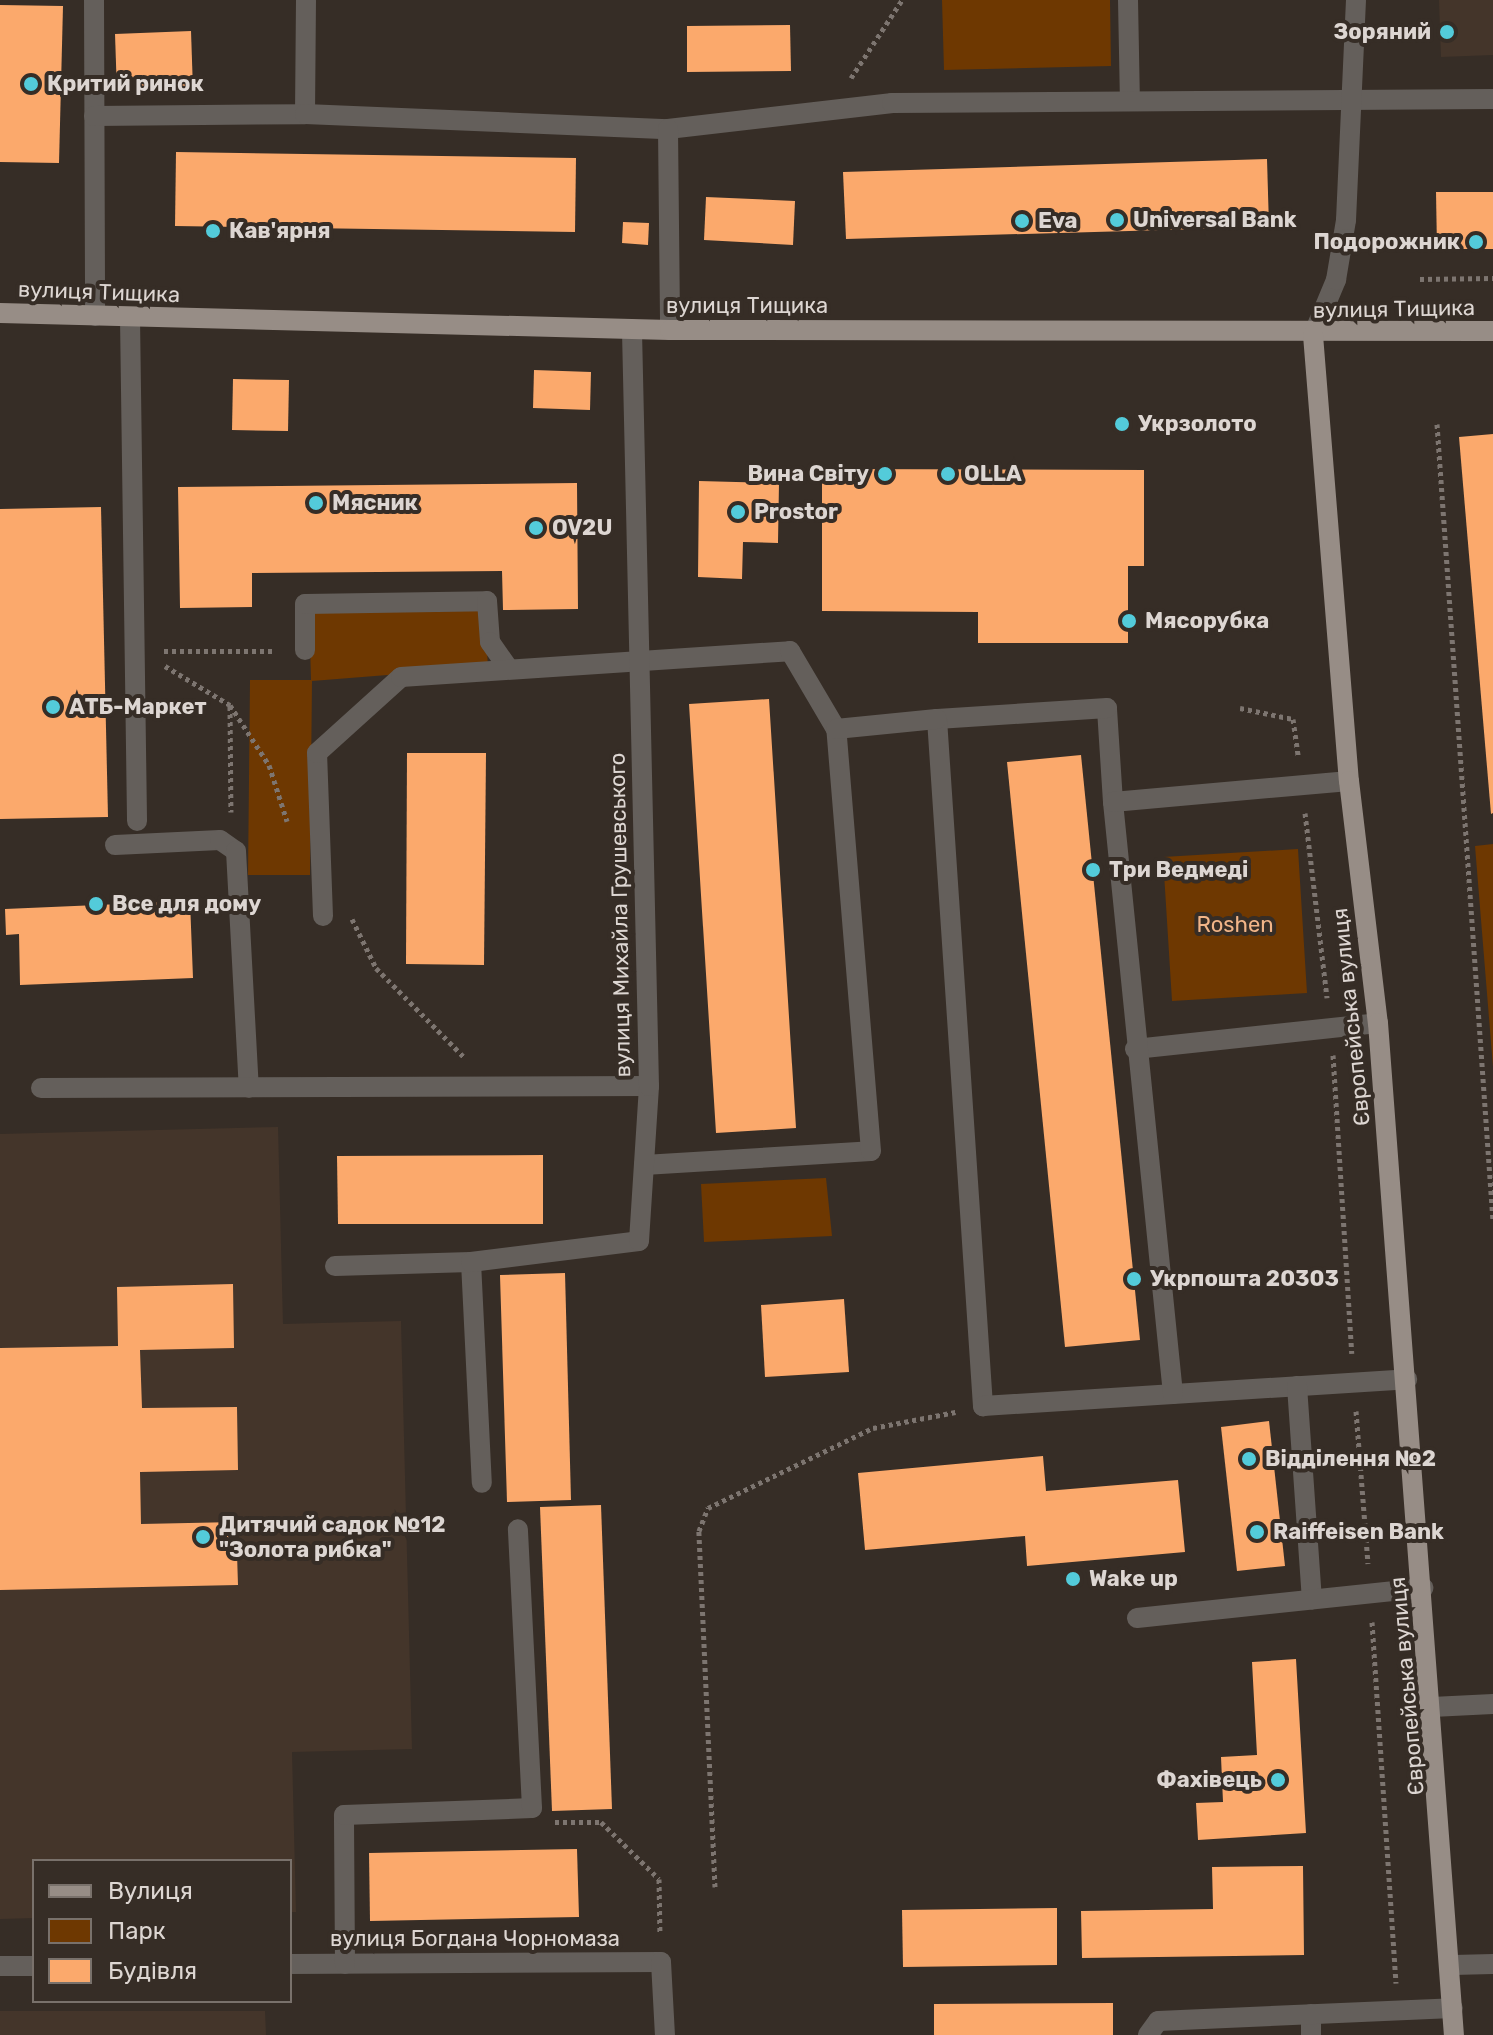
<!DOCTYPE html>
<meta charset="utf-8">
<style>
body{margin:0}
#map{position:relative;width:1493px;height:2035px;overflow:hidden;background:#362d26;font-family:Rubik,sans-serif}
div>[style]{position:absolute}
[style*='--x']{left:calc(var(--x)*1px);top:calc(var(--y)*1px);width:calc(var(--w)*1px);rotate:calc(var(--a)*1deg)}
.built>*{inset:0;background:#44352a}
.green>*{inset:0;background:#6e3801}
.building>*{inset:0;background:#fba96c}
.path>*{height:5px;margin-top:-2.5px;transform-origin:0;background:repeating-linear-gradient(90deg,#7d7570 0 4px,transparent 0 8px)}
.minor>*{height:20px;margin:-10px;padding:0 10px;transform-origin:10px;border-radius:10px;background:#645f5b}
.major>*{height:20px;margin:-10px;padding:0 10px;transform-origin:10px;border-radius:10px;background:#978d86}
.dots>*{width:22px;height:22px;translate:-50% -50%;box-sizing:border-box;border:4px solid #362d26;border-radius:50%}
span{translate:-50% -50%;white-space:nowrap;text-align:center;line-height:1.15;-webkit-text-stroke:8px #362d26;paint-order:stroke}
.poi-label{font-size:22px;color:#ddd6d2;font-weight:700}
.right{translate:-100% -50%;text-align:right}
.left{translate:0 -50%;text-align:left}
.street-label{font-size:22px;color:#ddd6d2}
.park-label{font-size:22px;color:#f2b588}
.legend{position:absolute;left:32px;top:1859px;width:260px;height:144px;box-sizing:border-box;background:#362d26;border:2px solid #79716b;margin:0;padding:10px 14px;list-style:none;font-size:24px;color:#ddd6d2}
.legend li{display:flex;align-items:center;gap:16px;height:40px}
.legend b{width:40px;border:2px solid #79716b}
</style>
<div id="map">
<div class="built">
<i style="clip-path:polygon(1439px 0,1493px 0,1493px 55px,1441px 57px)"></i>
<i style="clip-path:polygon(278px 1127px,283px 1324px,401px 1321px,412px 1749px,292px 1752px,296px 1912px,290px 1912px,290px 1861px,34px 1861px,34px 1918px,0 1919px,0 1134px)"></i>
<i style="clip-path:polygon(0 2011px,265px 2011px,266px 2035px,0 2035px)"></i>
</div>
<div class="green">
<i style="clip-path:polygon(942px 0,1110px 0,1111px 66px,944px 70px)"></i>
<i style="clip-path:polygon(484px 603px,488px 667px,312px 681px,310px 875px,248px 875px,250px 680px,311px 680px,309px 608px)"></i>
<i style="clip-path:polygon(1493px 844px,1493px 1067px,1475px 846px)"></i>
<i style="clip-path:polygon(1298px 849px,1307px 993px,1172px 1001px,1163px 857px)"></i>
<i style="clip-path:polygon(826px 1178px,832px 1236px,704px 1242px,701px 1184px)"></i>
</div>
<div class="building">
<i style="clip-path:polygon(0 5px,63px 6px,59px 163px,0 162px)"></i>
<i style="clip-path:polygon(790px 25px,791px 71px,687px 72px,687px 26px)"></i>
<i style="clip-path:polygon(191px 31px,193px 90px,117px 93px,115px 34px)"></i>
<i style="clip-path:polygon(176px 152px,576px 158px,575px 232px,175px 226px)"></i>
<i style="clip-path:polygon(1267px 159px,1269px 227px,846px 239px,843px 172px)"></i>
<i style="clip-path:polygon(1436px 192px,1493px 192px,1493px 249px,1437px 249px)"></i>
<i style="clip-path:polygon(706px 197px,795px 201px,793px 245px,704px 240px)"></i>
<i style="clip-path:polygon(623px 222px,649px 223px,648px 245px,622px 243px)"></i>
<i style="clip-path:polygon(534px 370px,591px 372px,590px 410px,533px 408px)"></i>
<i style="clip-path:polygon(233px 379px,289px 380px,288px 431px,232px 430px)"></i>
<i style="clip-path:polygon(1493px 434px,1493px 813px,1491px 814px,1459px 437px)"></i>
<i style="clip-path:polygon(822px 469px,1144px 470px,1144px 566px,1128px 566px,1128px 643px,978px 643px,978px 612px,822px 611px)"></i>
<i style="clip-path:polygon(699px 481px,779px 483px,778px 543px,743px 542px,742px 579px,698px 577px)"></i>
<i style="clip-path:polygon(577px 483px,578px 609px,503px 610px,502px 571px,252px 573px,252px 607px,180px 608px,178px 487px)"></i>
<i style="clip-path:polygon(101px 507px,108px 817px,0 819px,0 509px)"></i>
<i style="clip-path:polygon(769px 699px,796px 1128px,716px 1133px,689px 704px)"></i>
<i style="clip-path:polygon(407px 753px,486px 753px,484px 965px,406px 964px)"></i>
<i style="clip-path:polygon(1081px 755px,1140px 1340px,1065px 1347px,1007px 762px)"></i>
<i style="clip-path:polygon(190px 901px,193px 978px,20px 985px,19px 934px,6px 935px,5px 909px)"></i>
<i style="clip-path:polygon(543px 1155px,543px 1224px,338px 1224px,337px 1156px)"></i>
<i style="clip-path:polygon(565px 1273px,571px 1500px,507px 1502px,500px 1275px)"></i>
<i style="clip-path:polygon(233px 1284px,234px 1348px,140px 1350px,142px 1408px,237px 1407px,238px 1470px,140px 1472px,141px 1524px,236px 1522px,238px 1585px,0 1590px,0 1348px,118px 1346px,117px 1287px)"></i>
<i style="clip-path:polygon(844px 1299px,849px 1372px,765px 1377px,761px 1305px)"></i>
<i style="clip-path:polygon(1269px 1421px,1285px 1566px,1237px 1571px,1221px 1427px)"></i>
<i style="clip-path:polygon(1043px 1456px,1046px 1491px,1178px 1480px,1185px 1552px,1027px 1566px,1025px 1536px,865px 1550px,858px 1473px)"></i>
<i style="clip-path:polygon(601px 1505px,612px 1809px,552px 1811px,540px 1507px)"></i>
<i style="clip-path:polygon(1296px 1659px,1306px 1833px,1198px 1840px,1196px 1803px,1223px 1802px,1221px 1757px,1257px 1755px,1252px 1662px)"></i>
<i style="clip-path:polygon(577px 1849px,579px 1917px,370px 1921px,369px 1853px)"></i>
<i style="clip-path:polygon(1303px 1866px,1304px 1955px,1082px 1958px,1081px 1911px,1213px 1909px,1212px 1867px)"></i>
<i style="clip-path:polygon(1057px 1908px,1057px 1965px,903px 1967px,902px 1910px)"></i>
<i style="clip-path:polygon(1113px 2003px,1113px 2035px,934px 2035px,934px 2004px)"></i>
</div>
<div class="path">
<i style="--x:851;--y:78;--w:93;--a:-56.8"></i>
<i style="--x:1420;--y:279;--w:73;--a:-0.8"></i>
<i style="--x:1437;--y:424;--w:798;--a:85.98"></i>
<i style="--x:164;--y:651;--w:112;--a:0"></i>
<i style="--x:165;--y:666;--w:76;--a:31"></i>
<i style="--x:230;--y:705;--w:72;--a:57"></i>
<i style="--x:269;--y:765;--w:59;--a:72.2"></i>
<i style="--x:230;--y:706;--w:106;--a:89.5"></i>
<i style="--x:1240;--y:708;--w:54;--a:11.7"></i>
<i style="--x:1293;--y:719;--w:37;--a:82"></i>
<i style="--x:1305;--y:813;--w:186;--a:83.2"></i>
<i style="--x:352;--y:919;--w:55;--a:63.9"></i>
<i style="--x:376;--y:968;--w:124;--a:45.3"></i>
<i style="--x:1333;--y:1055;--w:299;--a:86.4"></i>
<i style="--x:1356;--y:1411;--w:153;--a:85.5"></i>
<i style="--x:1372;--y:1622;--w:362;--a:86.2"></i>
<i style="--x:555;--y:1822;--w:46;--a:0"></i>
<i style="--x:601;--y:1822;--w:81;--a:44.5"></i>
<i style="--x:659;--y:1879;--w:55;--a:89"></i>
<i style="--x:715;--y:1887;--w:356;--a:-92.6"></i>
<i style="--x:699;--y:1531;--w:25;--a:-69"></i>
<i style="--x:708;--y:1508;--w:183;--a:-25.9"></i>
<i style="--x:873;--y:1428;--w:84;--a:-11"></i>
</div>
<div class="minor">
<i style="--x:94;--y:0;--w:316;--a:89.8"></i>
<i style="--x:1128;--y:0;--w:101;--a:88.9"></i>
<i style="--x:305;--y:114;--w:114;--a:-89.5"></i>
<i style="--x:94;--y:116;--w:211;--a:-0.5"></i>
<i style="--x:305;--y:114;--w:363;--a:2.4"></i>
<i style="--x:668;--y:129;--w:226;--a:-6.6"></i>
<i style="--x:892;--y:103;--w:601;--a:-0.38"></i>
<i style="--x:668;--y:129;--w:201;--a:89.4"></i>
<i style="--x:130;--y:318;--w:503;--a:89.2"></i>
<i style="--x:1313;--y:335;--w:60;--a:-67.3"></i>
<i style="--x:1336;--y:280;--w:61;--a:-80.5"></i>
<i style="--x:1346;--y:220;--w:220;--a:-87.4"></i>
<i style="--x:305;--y:650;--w:46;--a:-90"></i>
<i style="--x:305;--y:604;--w:182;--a:-0.9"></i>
<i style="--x:487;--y:601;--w:41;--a:85.8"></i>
<i style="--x:490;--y:642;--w:32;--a:55"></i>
<i style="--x:1113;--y:802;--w:94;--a:-93.7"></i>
<i style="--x:1107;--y:708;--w:170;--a:176.3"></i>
<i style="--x:937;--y:719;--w:689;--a:86.17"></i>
<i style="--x:983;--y:1406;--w:425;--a:-3.6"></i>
<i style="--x:115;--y:845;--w:105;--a:-2.7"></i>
<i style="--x:220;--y:840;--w:19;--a:35"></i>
<i style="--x:236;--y:851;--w:237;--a:86.9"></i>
<i style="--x:323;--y:916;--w:163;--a:-92.1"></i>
<i style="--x:317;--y:753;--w:113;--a:-42.1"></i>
<i style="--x:401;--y:677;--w:390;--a:-3.8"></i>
<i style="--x:790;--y:651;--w:91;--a:59.5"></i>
<i style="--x:1135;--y:1049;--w:244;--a:-6.1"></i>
<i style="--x:41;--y:1088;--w:608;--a:-0.19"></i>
<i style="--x:644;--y:1165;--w:227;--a:-3.5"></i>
<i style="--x:871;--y:1151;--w:423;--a:-94.7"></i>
<i style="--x:836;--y:729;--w:101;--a:-5.7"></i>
<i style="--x:471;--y:1262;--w:221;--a:87.2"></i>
<i style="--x:335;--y:1266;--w:136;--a:-1.7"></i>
<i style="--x:471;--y:1262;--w:169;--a:-7.1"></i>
<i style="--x:639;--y:1241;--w:155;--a:-86.3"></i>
<i style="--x:649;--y:1086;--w:757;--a:-91.29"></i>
<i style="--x:1297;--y:1386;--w:214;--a:86"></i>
<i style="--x:1173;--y:1394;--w:595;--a:-95.79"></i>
<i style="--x:1113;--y:802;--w:237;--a:-5.1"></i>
<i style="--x:1137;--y:1618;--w:288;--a:-6"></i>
<i style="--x:1432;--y:1707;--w:61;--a:-2.8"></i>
<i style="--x:290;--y:1964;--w:371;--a:-0.3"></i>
<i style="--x:661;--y:1962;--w:73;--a:86.9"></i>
<i style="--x:345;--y:1964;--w:149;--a:-90.4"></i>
<i style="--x:344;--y:1815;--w:188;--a:-2.1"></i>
<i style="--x:532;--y:1808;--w:279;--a:-92.9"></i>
<i style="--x:1453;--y:1965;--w:40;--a:-1.4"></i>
<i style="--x:0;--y:1966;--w:34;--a:0"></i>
<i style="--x:1311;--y:2014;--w:21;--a:90"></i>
<i style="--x:1148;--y:2035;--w:17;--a:-54"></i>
<i style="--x:1158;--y:2021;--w:295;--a:-2.5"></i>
</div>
<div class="major">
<i style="--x:0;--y:313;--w:670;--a:1.45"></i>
<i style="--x:670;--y:330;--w:823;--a:0.07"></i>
<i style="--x:1313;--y:335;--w:447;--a:85.4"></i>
<i style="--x:1349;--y:781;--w:244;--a:83.2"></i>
<i style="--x:1378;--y:1023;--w:1015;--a:85.71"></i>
</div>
<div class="dots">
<i style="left:1447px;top:32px;background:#53cbda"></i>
<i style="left:31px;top:84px;background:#53cbda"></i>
<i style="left:1117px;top:220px;background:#53cbda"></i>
<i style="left:1022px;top:221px;background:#53cbda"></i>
<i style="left:213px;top:231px;background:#53cbda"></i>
<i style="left:1476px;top:242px;background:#53cbda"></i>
<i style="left:1122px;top:424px;background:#53cbda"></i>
<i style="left:885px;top:474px;background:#53cbda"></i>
<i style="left:948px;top:474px;background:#53cbda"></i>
<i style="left:316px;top:503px;background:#53cbda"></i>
<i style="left:738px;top:512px;background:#53cbda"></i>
<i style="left:536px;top:528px;background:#53cbda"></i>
<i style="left:1129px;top:621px;background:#53cbda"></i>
<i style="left:53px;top:707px;background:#53cbda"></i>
<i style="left:1093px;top:870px;background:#53cbda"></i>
<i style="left:96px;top:904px;background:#53cbda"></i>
<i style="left:1134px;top:1279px;background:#53cbda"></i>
<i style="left:1249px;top:1459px;background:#53cbda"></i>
<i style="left:1257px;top:1532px;background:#53cbda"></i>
<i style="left:203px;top:1537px;background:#53cbda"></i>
<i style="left:1073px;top:1579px;background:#53cbda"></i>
<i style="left:1278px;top:1780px;background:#53cbda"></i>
</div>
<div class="poi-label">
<span class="right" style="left:1431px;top:32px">Зоряний</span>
<span class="left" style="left:47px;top:84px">Критий ринок</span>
<span class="left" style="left:1133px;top:220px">Universal Bank</span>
<span class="left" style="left:1038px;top:221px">Eva</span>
<span class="left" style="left:229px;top:231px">Кав'ярня</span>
<span class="right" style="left:1460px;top:242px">Подорожник</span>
<span class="left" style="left:1138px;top:424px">Укрзолото</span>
<span class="right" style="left:869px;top:474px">Вина Світу</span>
<span class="left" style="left:964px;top:474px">OLLA</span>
<span class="left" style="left:332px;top:503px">Мясник</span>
<span class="left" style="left:754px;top:512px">Prostor</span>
<span class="left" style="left:552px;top:528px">OV2U</span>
<span class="left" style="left:1145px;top:621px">Мясорубка</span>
<span class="left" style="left:69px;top:707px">АТБ-Маркет</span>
<span class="left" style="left:1109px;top:870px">Три Ведмеді</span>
<span class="left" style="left:112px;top:904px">Все для дому</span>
<span class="left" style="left:1150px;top:1279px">Укрпошта 20303</span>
<span class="left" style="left:1265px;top:1459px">Відділення №2</span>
<span class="left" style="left:219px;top:1537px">Дитячий садок №12<br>"Золота рибка"</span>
<span class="left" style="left:1273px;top:1532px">Raiffeisen Bank</span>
<span class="left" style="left:1089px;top:1579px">Wake up</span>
<span class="right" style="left:1262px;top:1780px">Фахівець</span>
</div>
<div class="street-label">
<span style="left:99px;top:292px;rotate:2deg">вулиця Тищика</span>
<span style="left:747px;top:306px">вулиця Тищика</span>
<span style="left:1394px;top:309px;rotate:-1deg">вулиця Тищика</span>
<span style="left:620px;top:915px;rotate:-91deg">вулиця Михайла Грушевського</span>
<span style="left:1351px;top:1017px;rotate:-96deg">Європейська вулиця</span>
<span style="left:1407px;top:1686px;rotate:-95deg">Європейська вулиця</span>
<span style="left:475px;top:1939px">вулиця Богдана Чорномаза</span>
</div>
<div class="park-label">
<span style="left:1235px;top:925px">Roshen</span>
</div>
<ul class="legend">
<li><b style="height:10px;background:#978d86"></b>Вулиця</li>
<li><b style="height:22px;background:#6e3801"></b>Парк</li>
<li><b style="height:22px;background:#fba96c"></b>Будівля</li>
</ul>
</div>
